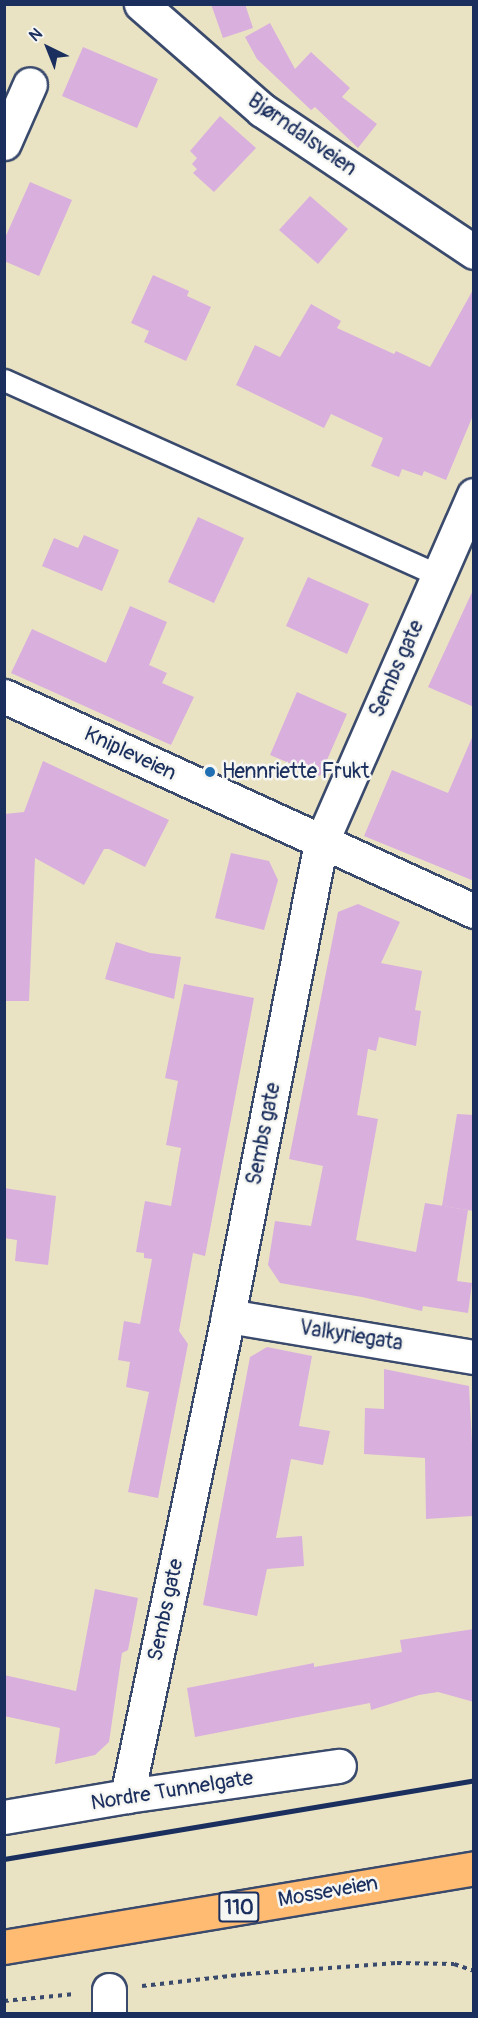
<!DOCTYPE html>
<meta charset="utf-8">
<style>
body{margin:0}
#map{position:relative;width:478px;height:2018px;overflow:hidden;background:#eae3c3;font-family:Pangolin,sans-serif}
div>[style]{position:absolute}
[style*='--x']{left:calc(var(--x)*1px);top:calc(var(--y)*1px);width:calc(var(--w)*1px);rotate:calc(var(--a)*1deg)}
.building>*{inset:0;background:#d9afde}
.path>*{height:4px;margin-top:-2px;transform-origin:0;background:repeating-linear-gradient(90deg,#3a4a6d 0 4.5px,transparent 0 9px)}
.roads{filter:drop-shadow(2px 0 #3a4a6d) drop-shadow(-2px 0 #3a4a6d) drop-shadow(0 2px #3a4a6d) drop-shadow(0 -2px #3a4a6d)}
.service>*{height:21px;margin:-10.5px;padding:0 10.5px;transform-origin:10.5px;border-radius:10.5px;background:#fff}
.minor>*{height:33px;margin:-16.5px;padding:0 16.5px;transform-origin:16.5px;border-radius:16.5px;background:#fff}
.tertiary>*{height:33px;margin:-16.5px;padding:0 16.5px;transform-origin:16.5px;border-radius:16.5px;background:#fff}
.trunk>*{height:33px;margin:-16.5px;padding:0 16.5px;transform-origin:16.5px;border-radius:16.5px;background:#ffbb71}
.rail>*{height:4.5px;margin:-2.25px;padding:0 2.25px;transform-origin:2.25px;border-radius:2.25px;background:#1b2f5e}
.dots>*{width:16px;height:16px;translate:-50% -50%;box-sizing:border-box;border:3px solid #f6f6f2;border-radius:50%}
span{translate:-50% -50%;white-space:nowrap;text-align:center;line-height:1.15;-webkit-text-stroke:5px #f6f6f2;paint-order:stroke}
.shield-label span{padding:2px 4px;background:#f6f6f2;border:2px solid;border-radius:4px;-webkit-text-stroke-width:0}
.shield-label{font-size:20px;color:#1b2f5e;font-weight:700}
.street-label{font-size:21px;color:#1b2f5e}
.poi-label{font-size:21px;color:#1b2f5e}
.left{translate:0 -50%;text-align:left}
.frame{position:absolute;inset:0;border:6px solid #1b2f5e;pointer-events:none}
.north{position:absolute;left:18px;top:18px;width:60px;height:60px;-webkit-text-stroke:4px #f6f6f2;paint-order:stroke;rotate:317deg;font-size:16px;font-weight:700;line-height:24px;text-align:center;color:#1b2f5e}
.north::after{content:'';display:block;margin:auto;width:21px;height:27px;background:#1b2f5e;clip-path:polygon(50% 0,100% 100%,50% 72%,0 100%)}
</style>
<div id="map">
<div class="building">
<i style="clip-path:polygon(211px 4px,245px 4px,253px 28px,223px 38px)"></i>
<i style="clip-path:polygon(270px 23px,295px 69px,311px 52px,350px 88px,342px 97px,377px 124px,358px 148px,315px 107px,311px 110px,257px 59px,245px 37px)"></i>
<i style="clip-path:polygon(83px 47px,158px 79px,137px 128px,62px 96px)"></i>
<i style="clip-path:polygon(220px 116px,256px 148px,214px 192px,193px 173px,197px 169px,192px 164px,197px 158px,190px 151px)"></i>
<i style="clip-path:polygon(30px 182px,72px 200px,39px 276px,4px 261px,4px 240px)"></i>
<i style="clip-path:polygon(310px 196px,348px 229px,318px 264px,279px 230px)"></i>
<i style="clip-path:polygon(153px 275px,189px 291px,187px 296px,211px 307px,186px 361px,144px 342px,149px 331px,131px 323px)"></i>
<i style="clip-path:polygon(474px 288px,474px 413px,446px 480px,424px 471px,422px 476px,402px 469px,399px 477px,371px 466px,383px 438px,331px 414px,324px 428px,236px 385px,255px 345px,280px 357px,311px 304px,341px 321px,337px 328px,394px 354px,396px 351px,430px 367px)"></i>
<i style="clip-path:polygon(198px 517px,244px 538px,214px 603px,168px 582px)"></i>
<i style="clip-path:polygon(84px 535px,119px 550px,102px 591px,42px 566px,54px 538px,78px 548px)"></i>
<i style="clip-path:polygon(308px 577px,369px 604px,347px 654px,286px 626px)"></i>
<i style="clip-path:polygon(474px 588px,474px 707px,428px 687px)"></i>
<i style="clip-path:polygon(130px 606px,167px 622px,149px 665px,167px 673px,162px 683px,194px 697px,171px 745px,11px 673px,32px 629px,106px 663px)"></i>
<i style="clip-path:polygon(297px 692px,347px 714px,320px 776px,270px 755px)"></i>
<i style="clip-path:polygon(474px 733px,474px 881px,364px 836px,392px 770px,448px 793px)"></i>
<i style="clip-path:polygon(43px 761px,169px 820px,145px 867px,109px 849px,104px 849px,84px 885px,35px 858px,29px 1001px,4px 1001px,4px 814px,24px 812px)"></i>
<i style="clip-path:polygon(231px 853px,269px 861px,278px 880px,264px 930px,215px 918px)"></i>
<i style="clip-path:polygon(358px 904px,400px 922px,381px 963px,422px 971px,415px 1010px,421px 1011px,416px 1046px,379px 1037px,376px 1051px,368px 1049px,357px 1115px,378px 1119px,356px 1240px,416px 1252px,425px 1203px,468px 1210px,457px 1281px,472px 1283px,468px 1313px,423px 1306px,422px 1311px,362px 1297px,280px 1283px,268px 1265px,275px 1221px,311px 1226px,323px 1166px,289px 1159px,338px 912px)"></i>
<i style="clip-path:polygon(116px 942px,150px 953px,181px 957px,174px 999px,105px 979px)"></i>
<i style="clip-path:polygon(184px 984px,254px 998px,205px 1256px,193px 1253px,179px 1331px,188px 1344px,158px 1498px,128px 1492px,149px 1392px,126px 1387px,130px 1362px,118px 1360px,124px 1321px,140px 1324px,152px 1259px,144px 1258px,144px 1253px,136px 1252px,145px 1201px,171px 1206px,181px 1148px,166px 1145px,178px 1081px,165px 1078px)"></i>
<i style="clip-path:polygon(457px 1114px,474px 1115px,474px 1211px,442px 1206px)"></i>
<i style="clip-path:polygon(4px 1188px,56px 1196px,48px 1265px,15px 1261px,17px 1240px,4px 1238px)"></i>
<i style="clip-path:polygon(267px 1347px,312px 1356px,299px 1426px,330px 1431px,323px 1465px,291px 1459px,276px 1538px,302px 1536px,304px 1566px,267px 1569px,257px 1616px,203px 1605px,250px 1357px)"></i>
<i style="clip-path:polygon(384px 1369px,469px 1386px,474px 1482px,472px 1516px,426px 1519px,425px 1458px,364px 1454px,365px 1408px,384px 1409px)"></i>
<i style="clip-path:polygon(95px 1589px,138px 1598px,128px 1650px,122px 1653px,109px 1742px,95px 1755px,55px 1764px,60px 1728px,4px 1716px,4px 1675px,76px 1691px)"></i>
<i style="clip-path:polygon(474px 1629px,474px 1702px,438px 1692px,419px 1695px,371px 1710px,370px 1703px,195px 1737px,187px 1688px,314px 1663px,314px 1667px,402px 1652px,400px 1640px)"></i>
</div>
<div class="path">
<i style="--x:142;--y:1986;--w:106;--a:-6.5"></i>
<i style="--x:247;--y:1974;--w:150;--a:-4.2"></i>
<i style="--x:397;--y:1963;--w:57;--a:1"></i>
<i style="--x:454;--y:1964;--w:21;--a:19"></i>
<i style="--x:4;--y:2001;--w:71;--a:-5.6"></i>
</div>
<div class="roads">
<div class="service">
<i style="--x:4;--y:380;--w:476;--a:24.2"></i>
</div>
<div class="minor">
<i style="--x:141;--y:4;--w:161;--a:41.2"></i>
<i style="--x:262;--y:110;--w:255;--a:33.8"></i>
<i style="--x:4;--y:143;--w:64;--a:-66.2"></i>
<i style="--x:228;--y:1316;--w:249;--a:9.5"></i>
<i style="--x:127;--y:1796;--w:491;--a:-78.1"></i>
<i style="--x:228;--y:1316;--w:482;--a:-78.9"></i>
<i style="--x:321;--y:843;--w:380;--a:-66.3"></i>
<i style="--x:4;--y:1817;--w:125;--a:-9.7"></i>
<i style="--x:127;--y:1796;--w:214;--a:-8.1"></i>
<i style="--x:109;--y:1990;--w:24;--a:90"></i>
</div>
<div class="tertiary">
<i style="--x:4;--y:696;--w:517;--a:24.58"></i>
</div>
<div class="trunk">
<i style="--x:4;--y:1947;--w:477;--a:-9.5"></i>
</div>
</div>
<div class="rail">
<i style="--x:4;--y:1859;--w:477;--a:-9.5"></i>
</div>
<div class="dots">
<i style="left:210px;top:772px;background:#1f6fb2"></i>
</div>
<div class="shield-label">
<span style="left:239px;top:1907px">110</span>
</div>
<div class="street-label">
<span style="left:302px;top:135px;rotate:35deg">Bjørndalsveien</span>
<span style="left:397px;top:669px;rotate:-66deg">Sembs gate</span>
<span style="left:130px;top:754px;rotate:25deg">Knipleveien</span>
<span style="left:264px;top:1134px;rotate:-79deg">Sembs gate</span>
<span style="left:351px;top:1336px;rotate:9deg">Valkyriegata</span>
<span style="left:166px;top:1610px;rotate:-78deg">Sembs gate</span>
<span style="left:172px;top:1791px;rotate:-9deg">Nordre Tunnelgate</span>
<span style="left:328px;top:1892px;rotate:-10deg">Mosseveien</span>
</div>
<div class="poi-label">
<span class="left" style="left:222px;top:772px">Hennriette Frukt</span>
</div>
<div class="frame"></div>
<div class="north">N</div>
</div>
